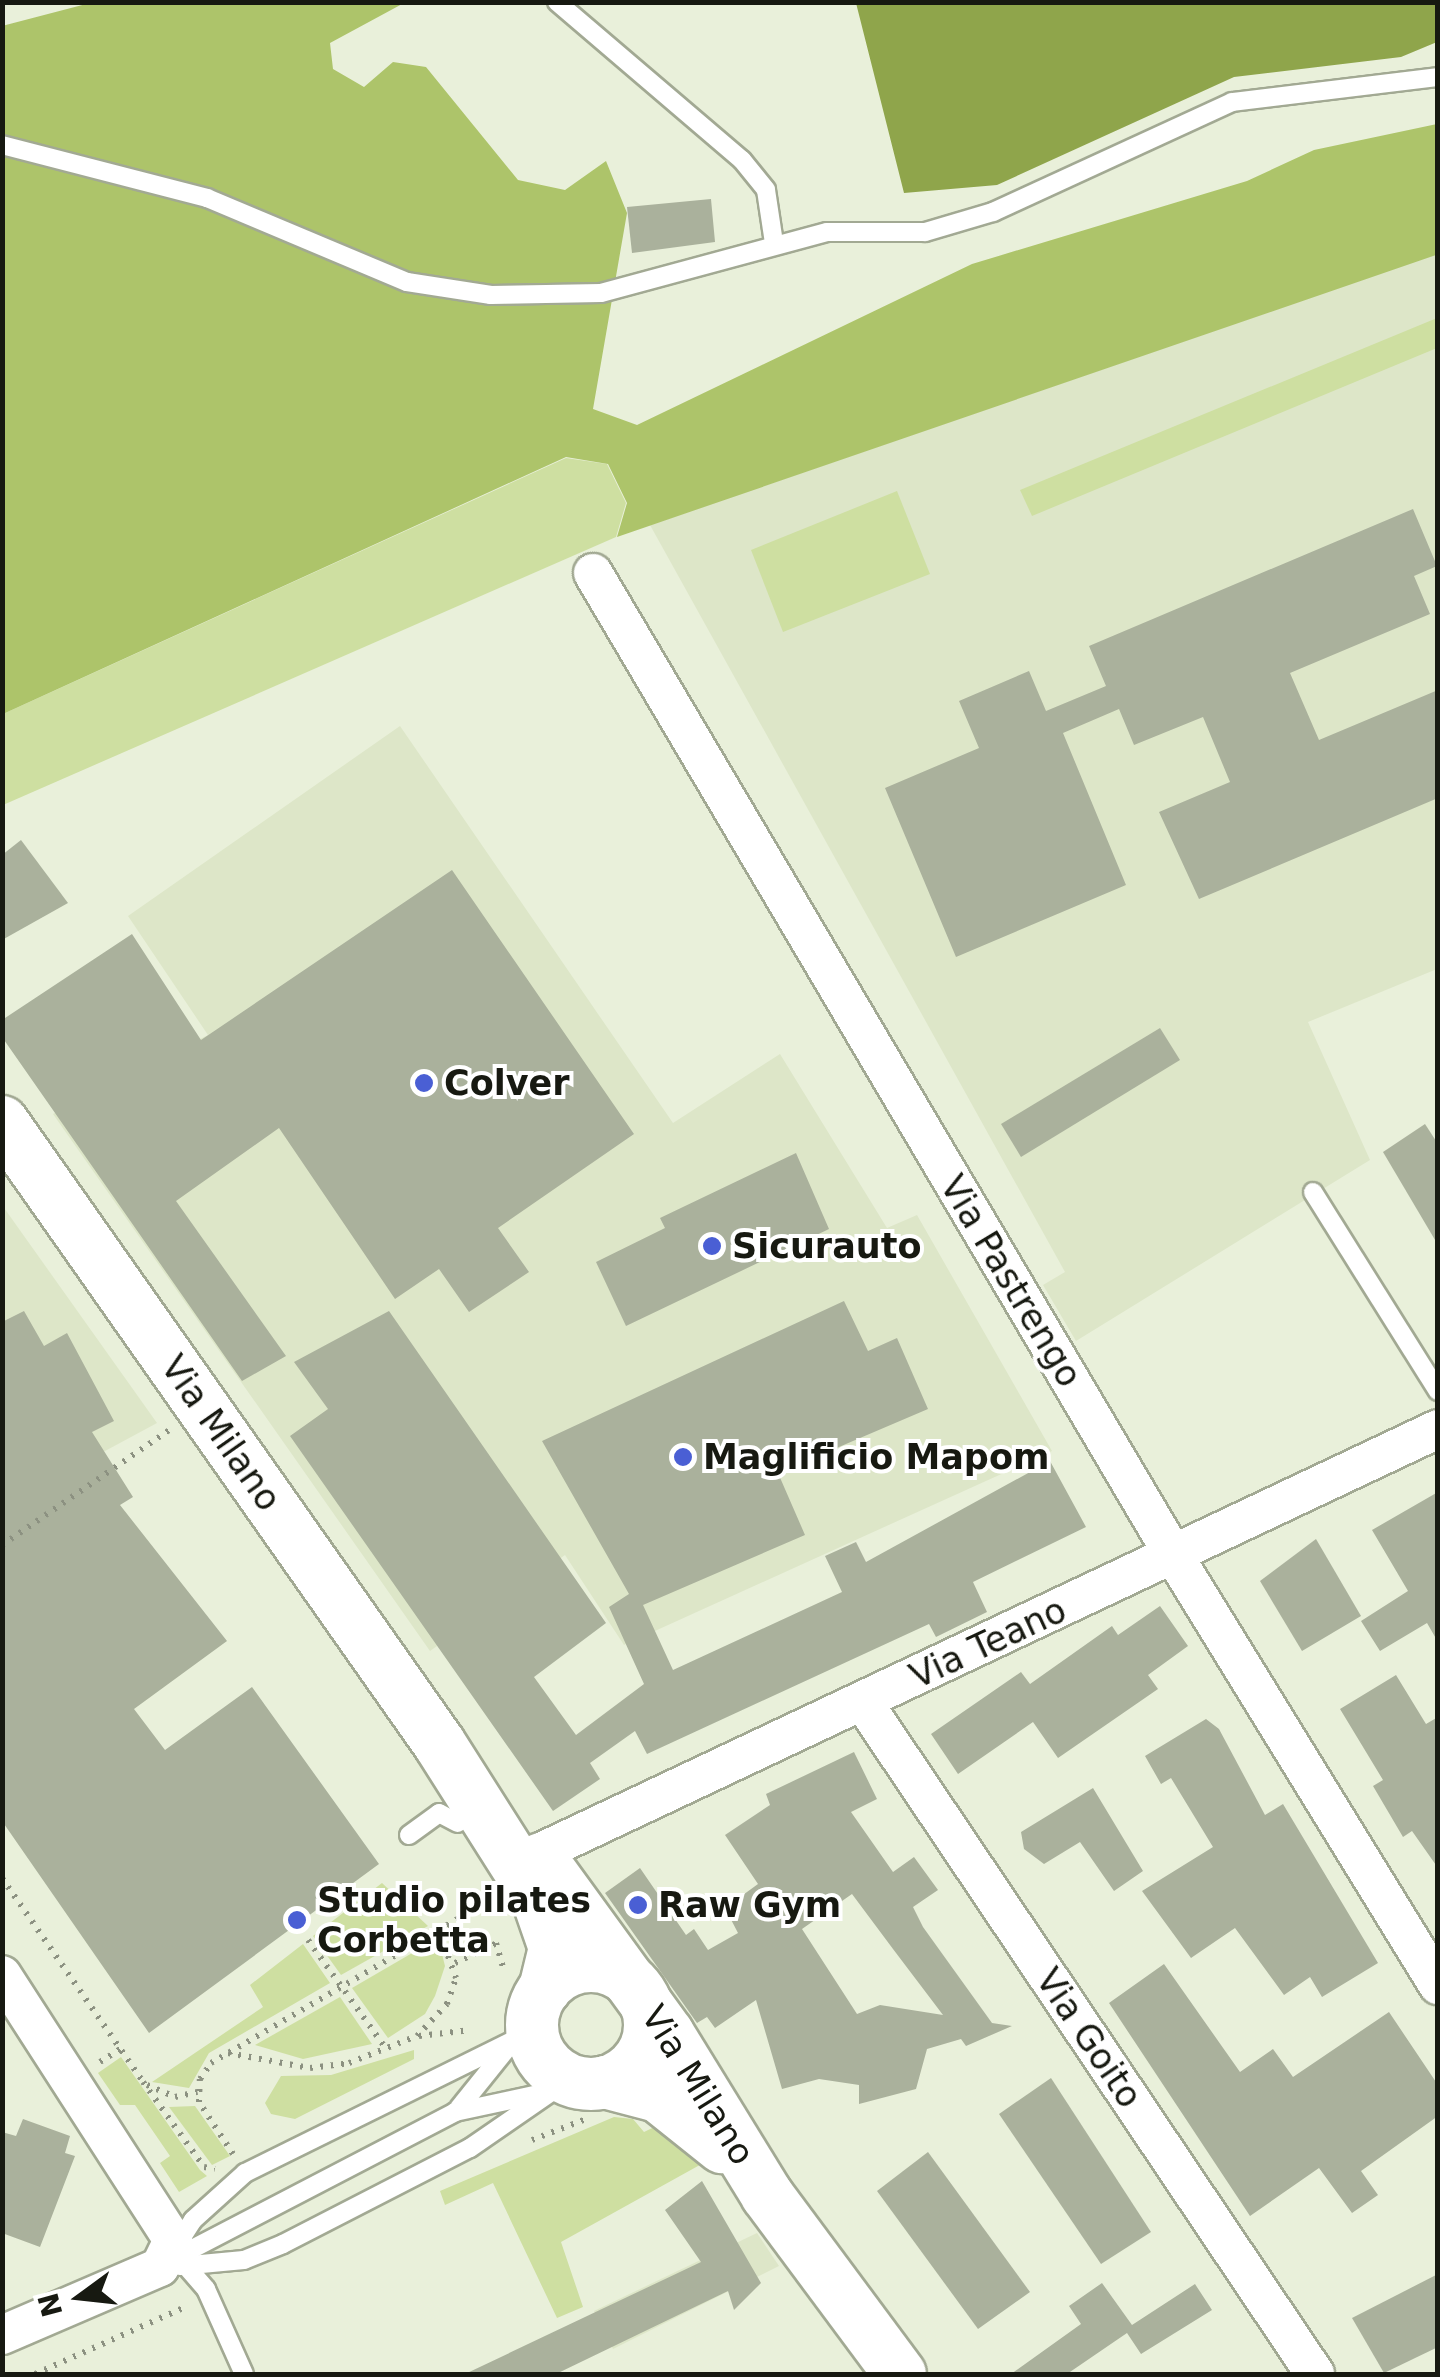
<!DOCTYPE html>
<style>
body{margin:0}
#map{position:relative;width:1440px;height:2377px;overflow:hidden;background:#e9f0da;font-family:"DejaVu Sans",sans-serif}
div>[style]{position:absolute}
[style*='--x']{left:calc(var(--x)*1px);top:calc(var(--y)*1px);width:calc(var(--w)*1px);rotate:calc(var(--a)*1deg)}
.built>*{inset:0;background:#dde6c8}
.green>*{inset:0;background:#cedfa1}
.forest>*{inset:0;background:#adc46a}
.water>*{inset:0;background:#8fa54b}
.building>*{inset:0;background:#aab19c}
.path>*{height:6px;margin-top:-3px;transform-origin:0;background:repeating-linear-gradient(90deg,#8c9181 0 2.5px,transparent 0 10.5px)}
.roads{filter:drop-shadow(2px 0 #a2a993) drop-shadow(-2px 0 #a2a993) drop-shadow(0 2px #a2a993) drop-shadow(0 -2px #a2a993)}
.lane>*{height:18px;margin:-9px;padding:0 9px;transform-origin:9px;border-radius:9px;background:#fff}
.street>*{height:38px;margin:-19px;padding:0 19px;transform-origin:19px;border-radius:19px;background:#fff}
.secondary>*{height:52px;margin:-26px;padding:0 26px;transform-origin:26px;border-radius:26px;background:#fff}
.secondary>.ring{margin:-26px;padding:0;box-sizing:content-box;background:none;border:52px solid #fff;border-radius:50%}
.dots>*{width:28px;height:28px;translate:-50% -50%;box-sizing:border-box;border:5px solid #fff;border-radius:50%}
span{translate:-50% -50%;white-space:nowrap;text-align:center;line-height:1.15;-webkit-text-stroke:8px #fff;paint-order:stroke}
.poi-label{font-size:35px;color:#171911;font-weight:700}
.left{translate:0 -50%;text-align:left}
.street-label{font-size:35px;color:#171911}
.frame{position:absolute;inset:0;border:5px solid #171911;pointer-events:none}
.north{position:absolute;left:30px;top:2247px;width:100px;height:100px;-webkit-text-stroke:8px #fff;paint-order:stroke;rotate:255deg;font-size:28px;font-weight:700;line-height:40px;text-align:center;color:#171911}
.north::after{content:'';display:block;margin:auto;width:35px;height:45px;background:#171911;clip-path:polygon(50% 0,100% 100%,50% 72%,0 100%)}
</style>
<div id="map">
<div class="built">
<i style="clip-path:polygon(1437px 254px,1437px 969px,1308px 1022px,1370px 1160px,1076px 1341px,1043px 1285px,1065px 1272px,650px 525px)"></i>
<i style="clip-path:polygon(400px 726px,673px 1123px,780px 1054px,887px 1228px,917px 1215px,1052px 1451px,624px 1645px,565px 1555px,430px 1651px,53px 1114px,208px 1035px,128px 916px)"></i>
<i style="clip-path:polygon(2px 1205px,157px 1423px,3px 1506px,2px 1506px)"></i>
<i style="clip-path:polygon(757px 2233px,779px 2266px,613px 2349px,594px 2311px)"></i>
</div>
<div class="green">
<i style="clip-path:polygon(1437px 318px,1437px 348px,1032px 516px,1020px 490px)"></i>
<i style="clip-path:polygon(566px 458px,607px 464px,626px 503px,616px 537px,3px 805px,3px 714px)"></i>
<i style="clip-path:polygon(897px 491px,930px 574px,783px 632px,751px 550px)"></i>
<i style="clip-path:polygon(382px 1883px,428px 1926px,341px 1975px,313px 1936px)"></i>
<i style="clip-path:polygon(438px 1938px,445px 1966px,435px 1996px,425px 2014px,388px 2038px,352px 1988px)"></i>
<i style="clip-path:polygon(303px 1944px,330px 1983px,209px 2053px,189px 2088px,152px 2082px,263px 2007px,250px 1985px)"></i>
<i style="clip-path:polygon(340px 1997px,372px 2044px,303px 2059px,255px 2045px)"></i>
<i style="clip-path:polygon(414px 2050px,414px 2059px,295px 2119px,271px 2114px,265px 2103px,281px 2076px,331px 2075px)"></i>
<i style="clip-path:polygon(121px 2057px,200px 2170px,207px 2176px,179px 2192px,160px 2163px,170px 2156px,135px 2105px,120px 2105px,98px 2073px)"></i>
<i style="clip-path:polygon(195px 2106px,230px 2156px,212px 2165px,169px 2107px)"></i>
<i style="clip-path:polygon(614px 2117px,633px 2119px,644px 2132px,671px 2119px,707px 2161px,561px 2242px,583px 2307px,557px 2318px,493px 2183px,445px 2205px,440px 2191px)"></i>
</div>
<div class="forest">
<i style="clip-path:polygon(90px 3px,404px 3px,330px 43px,333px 69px,364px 87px,393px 62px,426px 67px,518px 180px,565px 190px,606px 161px,627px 213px,593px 409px,637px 425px,972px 264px,1247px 181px,1314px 150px,1437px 124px,1436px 255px,617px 537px,627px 503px,608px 464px,566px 457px,3px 714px,2px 26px)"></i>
</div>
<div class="water">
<i style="clip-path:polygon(856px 3px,1437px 3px,1437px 42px,1401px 57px,1234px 77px,997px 185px,904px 193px)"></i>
</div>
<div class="building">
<i style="clip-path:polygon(711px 199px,715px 242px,632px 253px,627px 207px)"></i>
<i style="clip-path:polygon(1413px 509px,1437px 566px,1414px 576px,1430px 614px,1290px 673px,1319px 740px,1438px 690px,1438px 798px,1199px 899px,1159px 812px,1230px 782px,1203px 717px,1134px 745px,1119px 709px,1063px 733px,1126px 885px,956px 957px,885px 788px,979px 748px,959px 701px,1029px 671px,1046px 711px,1106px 686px,1089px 646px)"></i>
<i style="clip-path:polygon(21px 840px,68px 903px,2px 940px,2px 855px)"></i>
<i style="clip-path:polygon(452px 870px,634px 1134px,498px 1228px,529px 1272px,469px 1312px,439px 1269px,395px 1299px,279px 1128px,176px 1201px,286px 1356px,242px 1381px,2px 1037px,2px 1020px,132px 934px,201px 1040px)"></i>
<i style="clip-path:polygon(1160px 1028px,1180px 1060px,1021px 1157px,1001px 1124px)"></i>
<i style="clip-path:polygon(1425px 1124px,1438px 1144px,1438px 1245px,1383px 1152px)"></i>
<i style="clip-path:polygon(796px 1153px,829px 1229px,626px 1326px,596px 1262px,665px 1228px,660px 1218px)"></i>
<i style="clip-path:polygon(844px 1301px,868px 1351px,897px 1338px,928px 1409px,778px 1473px,805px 1535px,643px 1605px,673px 1670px,842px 1592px,825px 1556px,856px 1542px,866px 1562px,1050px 1461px,1086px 1527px,973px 1582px,987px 1612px,936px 1637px,929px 1624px,647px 1754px,635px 1731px,590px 1763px,600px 1779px,553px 1811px,290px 1436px,328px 1409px,294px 1362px,389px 1311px,606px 1623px,534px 1677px,576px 1735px,644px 1684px,609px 1607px,629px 1594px,542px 1441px)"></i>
<i style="clip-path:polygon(24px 1311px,44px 1346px,67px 1333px,114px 1421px,92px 1432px,133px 1497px,120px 1505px,227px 1641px,134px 1709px,165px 1750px,252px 1687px,379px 1864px,149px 2033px,2px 1821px,2px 1322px)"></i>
<i style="clip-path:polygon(1438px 1492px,1438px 1642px,1427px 1623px,1380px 1651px,1361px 1621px,1408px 1591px,1372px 1530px)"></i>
<i style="clip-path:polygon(1316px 1539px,1361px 1616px,1302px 1651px,1260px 1581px)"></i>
<i style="clip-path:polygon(1160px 1606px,1188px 1646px,1148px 1675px,1158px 1689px,1058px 1758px,1033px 1722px,958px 1774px,931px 1734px,1021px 1672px,1030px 1684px,1112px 1626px,1118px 1635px)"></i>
<i style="clip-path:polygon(1396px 1675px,1426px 1724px,1438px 1717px,1438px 1868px,1412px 1831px,1403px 1837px,1373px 1786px,1383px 1780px,1340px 1709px)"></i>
<i style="clip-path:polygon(1206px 1719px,1219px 1729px,1265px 1815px,1283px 1804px,1378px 1963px,1322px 1997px,1310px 1977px,1284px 1995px,1235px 1928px,1191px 1958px,1142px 1891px,1213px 1847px,1171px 1778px,1161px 1784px,1145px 1756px)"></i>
<i style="clip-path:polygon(evenodd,854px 1752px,877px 1799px,851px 1812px,893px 1872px,914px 1857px,938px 1890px,913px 1907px,923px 1927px,992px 2023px,1012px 2026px,966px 2046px,961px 2039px,927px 2049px,916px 2089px,859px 2104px,859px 2085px,819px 2079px,782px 2089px,756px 2000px,715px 2028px,707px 2017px,697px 2023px,605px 1893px,640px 1868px,686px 1935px,694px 1929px,708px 1950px,738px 1933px,725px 1908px,758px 1884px,725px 1835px,770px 1805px,766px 1794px,854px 1752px,852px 1894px,893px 1949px,943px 2015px,880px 2005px,857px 2014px,802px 1929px,852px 1894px)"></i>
<i style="clip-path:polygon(1093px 1788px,1143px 1871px,1114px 1891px,1080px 1842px,1044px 1864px,1024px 1849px,1021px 1832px)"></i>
<i style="clip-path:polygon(1164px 1964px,1240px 2072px,1273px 2049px,1293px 2077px,1389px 2012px,1438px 2085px,1438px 2116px,1361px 2171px,1378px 2195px,1352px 2213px,1319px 2168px,1250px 2216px,1109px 2003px)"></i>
<i style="clip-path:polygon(1051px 2078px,1151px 2232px,1101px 2264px,999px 2114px)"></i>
<i style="clip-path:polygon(23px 2119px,70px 2136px,65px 2153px,75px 2156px,40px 2247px,2px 2233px,2px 2132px,16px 2136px)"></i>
<i style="clip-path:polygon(928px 2152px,1030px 2292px,978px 2329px,877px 2191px)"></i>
<i style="clip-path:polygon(702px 2181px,761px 2283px,734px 2310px,728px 2291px,556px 2374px,465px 2374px,701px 2262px,665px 2210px)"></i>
<i style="clip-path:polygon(1438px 2274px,1438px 2347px,1384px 2373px,1352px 2318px)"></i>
<i style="clip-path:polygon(1102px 2283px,1132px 2325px,1195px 2284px,1212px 2310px,1141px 2354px,1127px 2333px,1067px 2374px,1011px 2374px,1081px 2324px,1069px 2306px)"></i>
</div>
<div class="path">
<i style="--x:2;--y:1545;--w:205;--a:-34.5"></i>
<i style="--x:2;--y:1878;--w:248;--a:55.3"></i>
<i style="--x:143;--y:2082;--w:105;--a:54.3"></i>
<i style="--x:204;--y:2167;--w:11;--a:10"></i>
<i style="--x:308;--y:1940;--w:135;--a:54.3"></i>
<i style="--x:496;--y:1943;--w:29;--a:74"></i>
<i style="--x:455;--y:1963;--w:49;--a:-25.5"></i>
<i style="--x:419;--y:2036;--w:52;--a:-6.6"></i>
<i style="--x:228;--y:2053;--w:83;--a:10.4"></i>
<i style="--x:310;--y:2068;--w:39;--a:-7"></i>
<i style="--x:349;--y:2063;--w:73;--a:-21.7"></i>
<i style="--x:417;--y:2036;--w:44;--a:-46.8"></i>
<i style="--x:447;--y:2004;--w:28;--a:-71"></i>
<i style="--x:456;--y:1978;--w:50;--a:-109.9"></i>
<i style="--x:100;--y:2062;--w:24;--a:-33"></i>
<i style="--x:147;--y:2085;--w:30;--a:23"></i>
<i style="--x:175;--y:2097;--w:23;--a:-13"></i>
<i style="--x:532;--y:2140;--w:58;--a:-21.3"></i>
<i style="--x:233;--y:2154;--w:62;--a:-123.2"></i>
<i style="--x:199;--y:2102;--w:23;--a:-88"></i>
<i style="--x:200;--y:2079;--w:19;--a:-55"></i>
<i style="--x:211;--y:2063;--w:323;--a:-30.3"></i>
<i style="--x:35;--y:2374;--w:167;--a:-24"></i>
</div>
<div class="roads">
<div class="lane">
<i style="--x:557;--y:2;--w:243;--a:40.5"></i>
<i style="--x:742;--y:160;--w:38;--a:51"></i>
<i style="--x:766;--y:190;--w:54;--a:81.4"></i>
<i style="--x:2;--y:145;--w:212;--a:14.5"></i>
<i style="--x:207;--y:198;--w:217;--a:22.8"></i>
<i style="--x:407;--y:282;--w:85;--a:8.8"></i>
<i style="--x:491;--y:295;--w:110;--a:-1"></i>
<i style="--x:601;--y:293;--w:234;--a:-15.1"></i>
<i style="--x:827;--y:232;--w:98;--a:0"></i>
<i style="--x:925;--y:232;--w:71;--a:-16.4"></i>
<i style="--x:993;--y:212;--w:263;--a:-24.7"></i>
<i style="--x:1232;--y:102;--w:208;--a:-6.9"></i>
<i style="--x:1313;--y:1192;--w:235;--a:57.9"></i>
<i style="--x:409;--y:1835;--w:37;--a:-36"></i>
<i style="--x:439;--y:1813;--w:21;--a:28"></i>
<i style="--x:459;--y:2108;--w:118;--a:-51.2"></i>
<i style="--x:173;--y:2259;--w:318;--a:-27.5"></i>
<i style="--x:455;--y:2112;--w:134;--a:-12.1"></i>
<i style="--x:180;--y:2266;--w:64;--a:-5.4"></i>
<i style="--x:244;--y:2260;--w:42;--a:-22.3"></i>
<i style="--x:283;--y:2244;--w:210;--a:-27.2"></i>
<i style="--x:470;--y:2148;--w:102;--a:-34.6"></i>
<i style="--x:244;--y:2374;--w:93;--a:-114.1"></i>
<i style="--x:206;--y:2289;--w:50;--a:-131"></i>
<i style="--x:173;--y:2251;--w:37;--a:-57"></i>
<i style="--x:193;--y:2220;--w:70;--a:-42.1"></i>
<i style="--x:245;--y:2173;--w:309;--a:-26.3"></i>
</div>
<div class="street">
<i style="--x:593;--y:573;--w:1142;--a:59.41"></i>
<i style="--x:1174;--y:1556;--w:504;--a:58.39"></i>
<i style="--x:863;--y:1702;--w:810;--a:56.07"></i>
<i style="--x:537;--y:1854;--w:996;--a:-25.25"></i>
<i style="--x:2;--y:1975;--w:315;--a:57.2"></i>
<i style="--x:173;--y:2240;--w:30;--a:116"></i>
<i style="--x:160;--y:2267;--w:172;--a:156.7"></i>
</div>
<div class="secondary">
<i style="--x:2;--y:1122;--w:759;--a:54.87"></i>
<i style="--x:439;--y:1743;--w:185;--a:57.6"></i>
<i style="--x:538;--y:1899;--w:52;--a:70.9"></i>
<i style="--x:555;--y:1948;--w:42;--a:103.7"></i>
<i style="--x:541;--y:1859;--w:216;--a:54"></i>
<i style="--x:668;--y:2034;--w:189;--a:58.4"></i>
<i style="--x:767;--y:2195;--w:223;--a:53.4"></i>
<i class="ring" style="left:532px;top:1966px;width:66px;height:66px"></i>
<i style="--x:605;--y:2082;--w:55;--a:14.8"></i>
<i style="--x:658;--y:2096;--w:82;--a:38.6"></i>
</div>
</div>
<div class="dots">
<i style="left:424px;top:1083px;background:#4a5fd4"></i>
<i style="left:712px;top:1246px;background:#4a5fd4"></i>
<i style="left:683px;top:1457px;background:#4a5fd4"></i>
<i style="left:638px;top:1905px;background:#4a5fd4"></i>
<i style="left:297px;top:1920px;background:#4a5fd4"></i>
</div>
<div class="poi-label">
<span class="left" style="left:444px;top:1083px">Colver</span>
<span class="left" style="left:732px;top:1246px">Sicurauto</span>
<span class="left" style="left:703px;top:1457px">Maglificio Mapom</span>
<span class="left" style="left:317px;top:1920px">Studio pilates<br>Corbetta</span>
<span class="left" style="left:658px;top:1905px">Raw Gym</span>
</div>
<div class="street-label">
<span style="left:1011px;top:1281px;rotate:59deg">Via Pastrengo</span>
<span style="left:221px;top:1433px;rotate:55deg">Via Milano</span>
<span style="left:988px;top:1643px;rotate:-25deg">Via Teano</span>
<span style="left:1089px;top:2038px;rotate:56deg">Via Goito</span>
<span style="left:698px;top:2085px;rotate:58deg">Via Milano</span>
</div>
<div class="frame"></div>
<div class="north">N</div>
</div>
